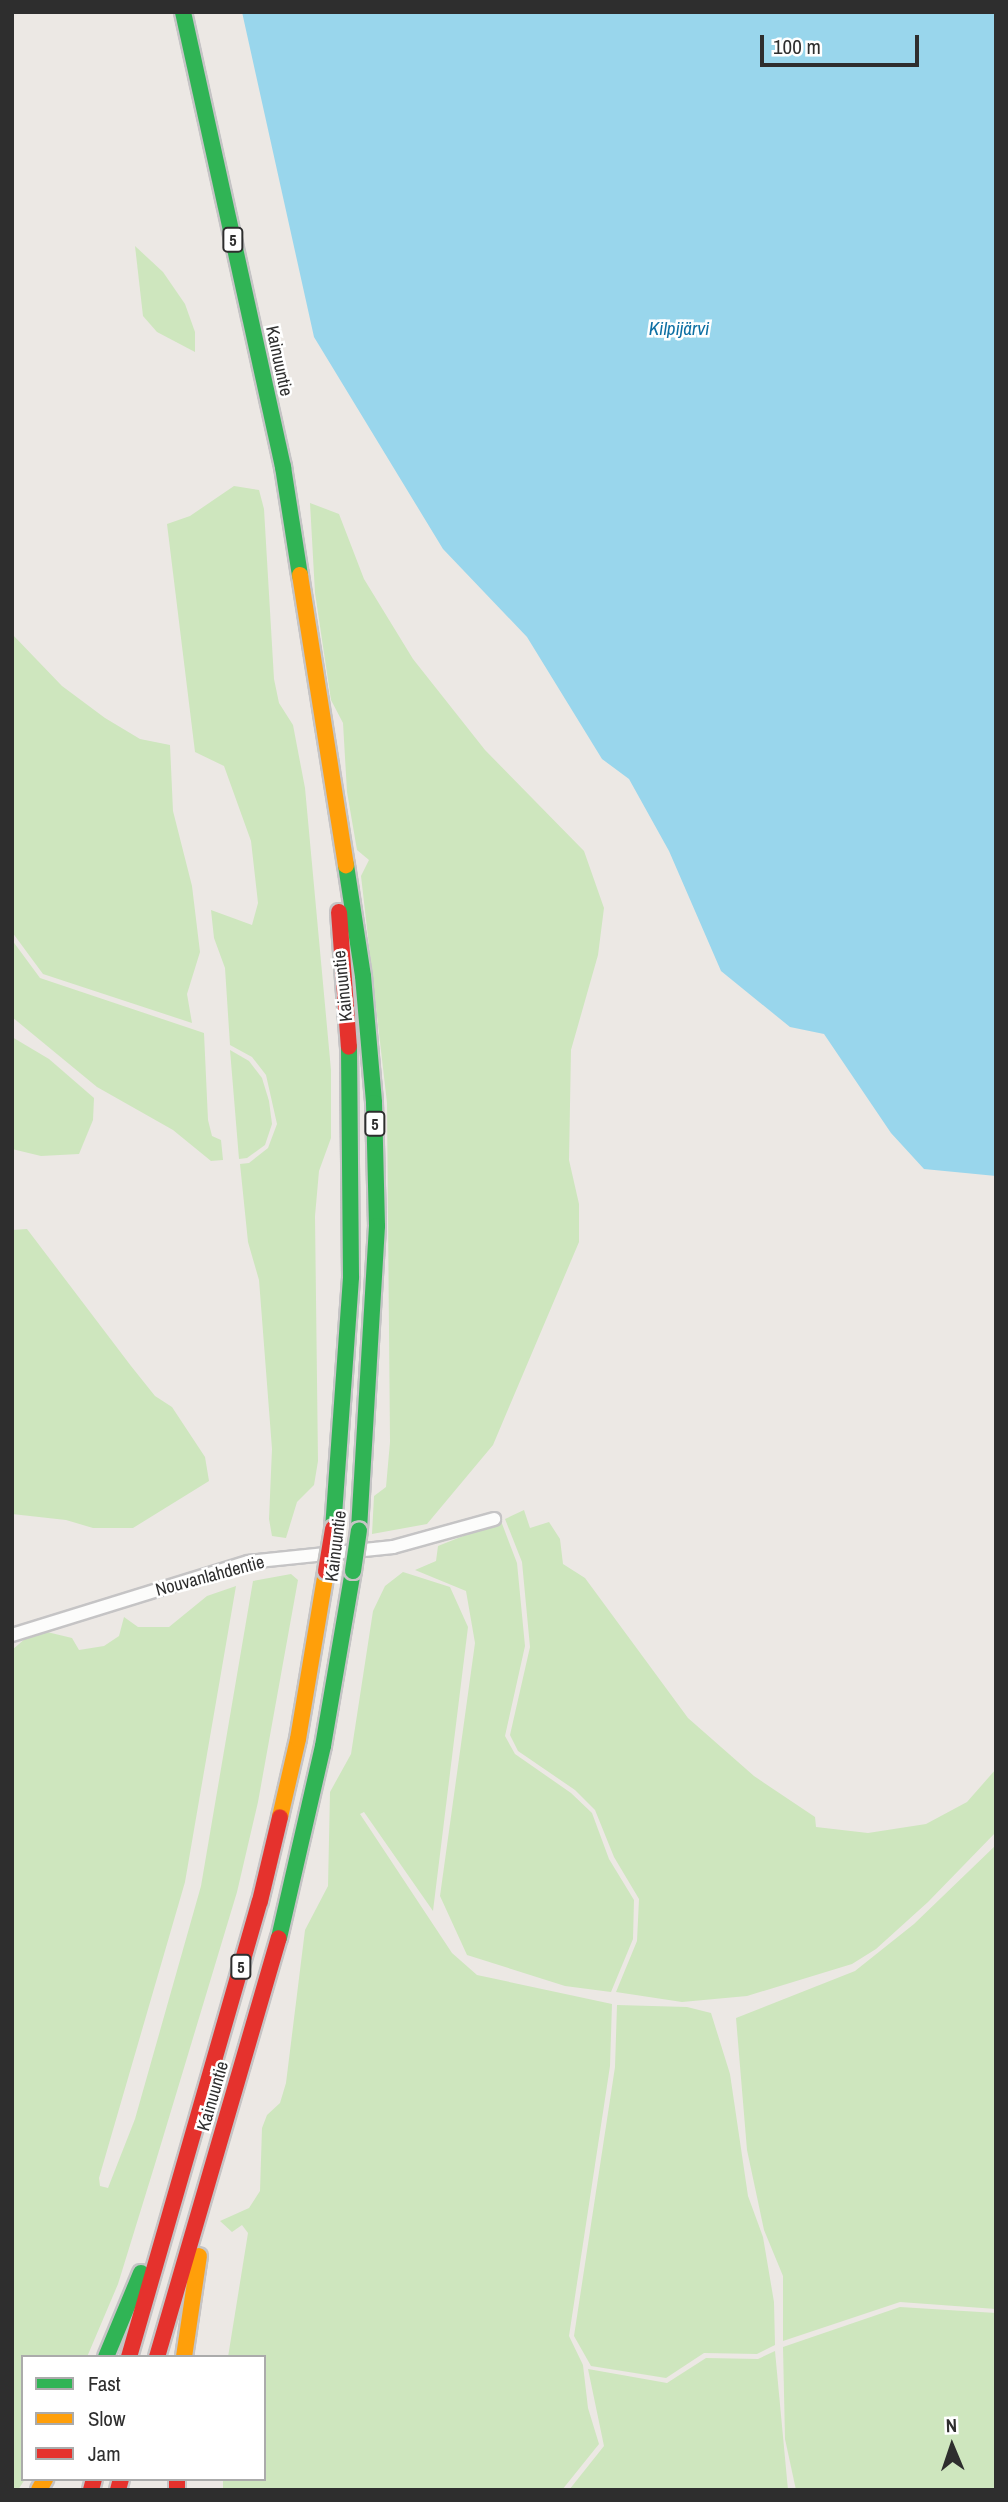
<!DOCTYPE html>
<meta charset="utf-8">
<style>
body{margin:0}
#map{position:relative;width:1008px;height:2502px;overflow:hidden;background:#ece8e4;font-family:"Archivo Narrow",sans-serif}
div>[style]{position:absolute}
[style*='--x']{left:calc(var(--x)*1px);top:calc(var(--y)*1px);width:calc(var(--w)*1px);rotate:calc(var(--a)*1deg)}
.green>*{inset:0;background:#cee6be}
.water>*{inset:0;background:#99d6ec}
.roads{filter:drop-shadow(2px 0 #c5c4c5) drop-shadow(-2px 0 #c5c4c5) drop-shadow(0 2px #c5c4c5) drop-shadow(0 -2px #c5c4c5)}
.street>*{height:12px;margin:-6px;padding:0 6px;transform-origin:6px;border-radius:6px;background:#fcfcfb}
.fast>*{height:16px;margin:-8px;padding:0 8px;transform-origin:8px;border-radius:8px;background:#30b455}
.slow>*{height:16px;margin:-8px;padding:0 8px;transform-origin:8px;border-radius:8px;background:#ff9f0a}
.jam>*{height:16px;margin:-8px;padding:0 8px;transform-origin:8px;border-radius:8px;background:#e5322d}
.bridges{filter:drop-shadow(2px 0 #c6c5c4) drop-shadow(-2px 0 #c6c5c4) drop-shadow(0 2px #c6c5c4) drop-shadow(0 -2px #c6c5c4)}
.fast-bridge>*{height:16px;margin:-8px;padding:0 8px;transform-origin:8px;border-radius:8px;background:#30b455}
.jam-bridge>*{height:16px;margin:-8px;padding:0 8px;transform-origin:8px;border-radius:8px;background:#e5322d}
span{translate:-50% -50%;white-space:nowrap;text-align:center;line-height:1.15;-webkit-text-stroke:5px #fff;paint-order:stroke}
.shield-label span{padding:2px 5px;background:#fff;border:2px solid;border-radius:5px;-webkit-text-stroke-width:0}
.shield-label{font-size:16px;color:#2e2e2e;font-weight:700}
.street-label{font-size:18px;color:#2e2e2e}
.water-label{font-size:19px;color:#0d6fa3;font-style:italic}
.frame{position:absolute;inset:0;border:14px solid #2e2e2e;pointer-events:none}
.legend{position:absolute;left:21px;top:2355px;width:245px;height:126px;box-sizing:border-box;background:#fff;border:2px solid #ababab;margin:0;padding:9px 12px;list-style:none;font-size:21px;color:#2e2e2e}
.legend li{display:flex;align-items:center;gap:14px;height:35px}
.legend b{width:35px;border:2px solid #ababab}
.north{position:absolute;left:917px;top:2411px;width:70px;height:70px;-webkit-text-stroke:5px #fff;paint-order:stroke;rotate:358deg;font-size:19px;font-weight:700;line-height:28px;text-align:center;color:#2e2e2e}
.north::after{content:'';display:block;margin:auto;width:24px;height:32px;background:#2e2e2e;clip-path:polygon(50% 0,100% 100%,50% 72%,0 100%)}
.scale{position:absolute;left:760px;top:35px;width:159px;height:32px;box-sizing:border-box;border:4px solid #2e2e2e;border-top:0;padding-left:9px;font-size:21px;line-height:24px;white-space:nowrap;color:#2e2e2e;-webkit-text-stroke:5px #fff;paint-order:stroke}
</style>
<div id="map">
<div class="green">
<i style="clip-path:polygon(135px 246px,163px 272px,185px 304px,195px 332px,195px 352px,157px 332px,143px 316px)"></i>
<i style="clip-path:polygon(234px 486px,259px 490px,264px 509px,274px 679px,279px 703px,293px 725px,305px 788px,331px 1070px,331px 1138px,319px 1171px,315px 1216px,318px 1461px,314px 1485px,297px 1502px,286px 1538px,272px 1536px,269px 1519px,272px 1449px,259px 1280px,248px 1242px,240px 1164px,249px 1163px,268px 1148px,277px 1124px,266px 1075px,252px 1057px,230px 1045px,225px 968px,214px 938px,211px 910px,252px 925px,258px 903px,251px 841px,224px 766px,195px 752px,167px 524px,190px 516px)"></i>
<i style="clip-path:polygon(310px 503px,339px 514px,364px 579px,413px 659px,485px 750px,584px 851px,604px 908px,598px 955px,571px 1050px,569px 1160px,579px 1204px,579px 1242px,493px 1445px,427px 1524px,372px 1534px,374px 1496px,386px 1487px,390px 1442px,387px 1103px,361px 876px,369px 860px,357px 850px,347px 792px,343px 723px,331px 700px,315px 593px)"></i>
<i style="clip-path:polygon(12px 634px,62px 686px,105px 718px,140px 739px,170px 745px,173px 811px,192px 886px,200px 952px,187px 994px,192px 1023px,43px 974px,12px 932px)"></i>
<i style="clip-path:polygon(12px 940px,40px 978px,204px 1033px,208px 1120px,212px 1136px,221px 1140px,223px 1160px,211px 1161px,173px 1130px,97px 1087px,12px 1017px)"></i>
<i style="clip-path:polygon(12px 1037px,49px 1059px,94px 1098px,93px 1120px,79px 1154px,41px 1156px,12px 1149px)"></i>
<i style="clip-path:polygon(230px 1050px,249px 1061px,262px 1078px,269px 1101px,272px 1124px,265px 1145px,247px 1158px,239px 1159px)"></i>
<i style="clip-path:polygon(27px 1229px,131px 1366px,155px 1396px,172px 1407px,205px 1457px,209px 1481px,133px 1528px,93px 1528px,66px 1520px,12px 1514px,12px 1230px)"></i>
<i style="clip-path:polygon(524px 1510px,530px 1528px,549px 1522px,560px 1539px,563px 1564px,585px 1578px,688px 1718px,754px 1776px,815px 1817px,816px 1827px,868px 1833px,926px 1824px,967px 1802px,996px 1769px,996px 1832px,928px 1902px,876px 1949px,852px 1964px,747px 1996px,682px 2002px,616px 1992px,637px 1941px,639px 1899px,614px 1857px,595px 1810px,575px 1790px,518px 1751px,510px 1735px,530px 1647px,522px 1562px,505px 1519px)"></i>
<i style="clip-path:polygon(501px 1521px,517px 1563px,525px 1646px,505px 1736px,515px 1754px,571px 1793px,592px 1813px,609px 1859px,634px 1900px,633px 1939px,611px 1992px,565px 1986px,467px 1955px,440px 1896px,475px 1643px,466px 1591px,415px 1570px,436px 1561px,438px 1546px)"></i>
<i style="clip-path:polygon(403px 1572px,450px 1587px,468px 1627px,433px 1911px,364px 1812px,360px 1814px,452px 1953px,477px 1975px,612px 2004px,610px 2066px,569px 2336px,583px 2365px,588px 2408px,599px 2444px,562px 2490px,223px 2490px,223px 2479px,264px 2479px,264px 2357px,228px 2357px,248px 2233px,242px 2225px,232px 2232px,220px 2221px,249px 2208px,260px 2191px,262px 2128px,267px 2115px,280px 2103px,286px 2083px,305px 1930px,328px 1886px,330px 1792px,351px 1754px,373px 1611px,385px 1586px)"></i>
<i style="clip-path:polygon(291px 1574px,298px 1580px,258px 1802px,237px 1892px,155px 2164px,118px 2284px,87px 2357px,23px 2357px,25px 2479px,18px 2490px,12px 2490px,12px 1650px,26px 1638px,47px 1632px,72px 1638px,79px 1650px,104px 1646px,119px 1636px,124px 1617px,138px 1627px,169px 1627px,207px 1596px,236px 1586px,185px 1882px,99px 2178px,100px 2186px,108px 2188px,135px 2119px,201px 1886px,253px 1581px)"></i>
<i style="clip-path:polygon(996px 1845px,996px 2309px,900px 2302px,783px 2341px,783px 2276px,764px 2230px,747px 2150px,736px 2018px,855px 1971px,914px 1924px)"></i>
<i style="clip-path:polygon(617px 2005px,687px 2007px,711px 2013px,730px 2074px,748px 2196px,763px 2237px,774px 2302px,775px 2345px,757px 2354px,704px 2353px,666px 2378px,591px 2366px,574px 2336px,615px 2067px)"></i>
<i style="clip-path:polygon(900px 2307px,996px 2313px,996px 2490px,796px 2490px,785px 2439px,783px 2347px)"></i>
<i style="clip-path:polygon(775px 2351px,788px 2490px,569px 2490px,604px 2446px,588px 2369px,667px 2383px,706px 2358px,758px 2359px)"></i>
</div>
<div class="water">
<i style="clip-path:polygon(242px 12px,996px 12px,996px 1176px,924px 1169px,891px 1133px,824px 1034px,790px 1027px,721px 971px,669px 851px,629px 779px,602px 759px,527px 637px,443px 549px,314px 337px)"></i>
</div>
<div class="roads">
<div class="street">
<i style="--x:12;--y:1635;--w:247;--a:-17.2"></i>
<i style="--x:248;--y:1562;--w:146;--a:-5.9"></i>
<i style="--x:393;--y:1547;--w:105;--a:-15.5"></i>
</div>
<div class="fast">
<i style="--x:183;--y:12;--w:466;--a:77.6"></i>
<i style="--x:283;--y:467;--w:109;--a:81.1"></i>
<i style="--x:346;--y:865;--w:112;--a:81.3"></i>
<i style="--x:363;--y:976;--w:127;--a:85"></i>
<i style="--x:374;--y:1103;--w:123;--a:88.6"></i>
<i style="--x:377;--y:1226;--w:305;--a:93.4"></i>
<i style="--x:333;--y:1529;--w:253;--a:-85.9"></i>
<i style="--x:351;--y:1277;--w:230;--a:-90.5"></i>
<i style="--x:279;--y:1938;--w:197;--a:-77.1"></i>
<i style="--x:323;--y:1746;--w:178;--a:-80.3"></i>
<i style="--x:106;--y:2357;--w:91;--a:-67.4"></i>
</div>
<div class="slow">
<i style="--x:300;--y:575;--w:294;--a:81"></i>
<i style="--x:280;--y:1817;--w:80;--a:-77"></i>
<i style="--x:298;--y:1739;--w:170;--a:-80.5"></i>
<i style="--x:184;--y:2357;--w:102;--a:-81.6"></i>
<i style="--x:39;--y:2490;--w:13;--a:-61"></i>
</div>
<div class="jam">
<i style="--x:339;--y:912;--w:135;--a:85.8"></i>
<i style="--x:129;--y:2357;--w:474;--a:-74"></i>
<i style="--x:260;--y:1901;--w:86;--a:-76.6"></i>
<i style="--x:157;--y:2357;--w:436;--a:-73.8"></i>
<i style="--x:177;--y:2479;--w:11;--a:90"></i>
<i style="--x:91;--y:2490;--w:11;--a:-75"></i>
<i style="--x:118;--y:2490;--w:11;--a:-75"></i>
</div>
</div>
<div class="bridges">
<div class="fast-bridge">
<i style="--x:353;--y:1571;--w:41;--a:-81.7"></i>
</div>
<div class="jam-bridge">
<i style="--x:326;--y:1571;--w:43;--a:-80.5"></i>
</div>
</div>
<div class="shield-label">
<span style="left:233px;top:240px">5</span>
<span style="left:375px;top:1124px">5</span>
<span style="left:241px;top:1967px">5</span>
</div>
<div class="street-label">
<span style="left:279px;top:361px;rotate:78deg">Kainuuntie</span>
<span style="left:343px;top:986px;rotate:-96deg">Kainuuntie</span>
<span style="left:336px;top:1546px;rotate:-83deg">Kainuuntie</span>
<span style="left:210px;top:1576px;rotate:-15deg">Nouvanlahdentie</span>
<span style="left:213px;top:2096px;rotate:-74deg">Kainuuntie</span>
</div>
<div class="water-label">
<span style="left:679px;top:329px">Kilpijärvi</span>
</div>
<div class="frame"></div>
<ul class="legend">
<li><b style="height:9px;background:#30b455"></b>Fast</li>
<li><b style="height:9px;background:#ff9f0a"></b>Slow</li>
<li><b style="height:9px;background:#e5322d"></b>Jam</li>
</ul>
<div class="north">N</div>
<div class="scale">100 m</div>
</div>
